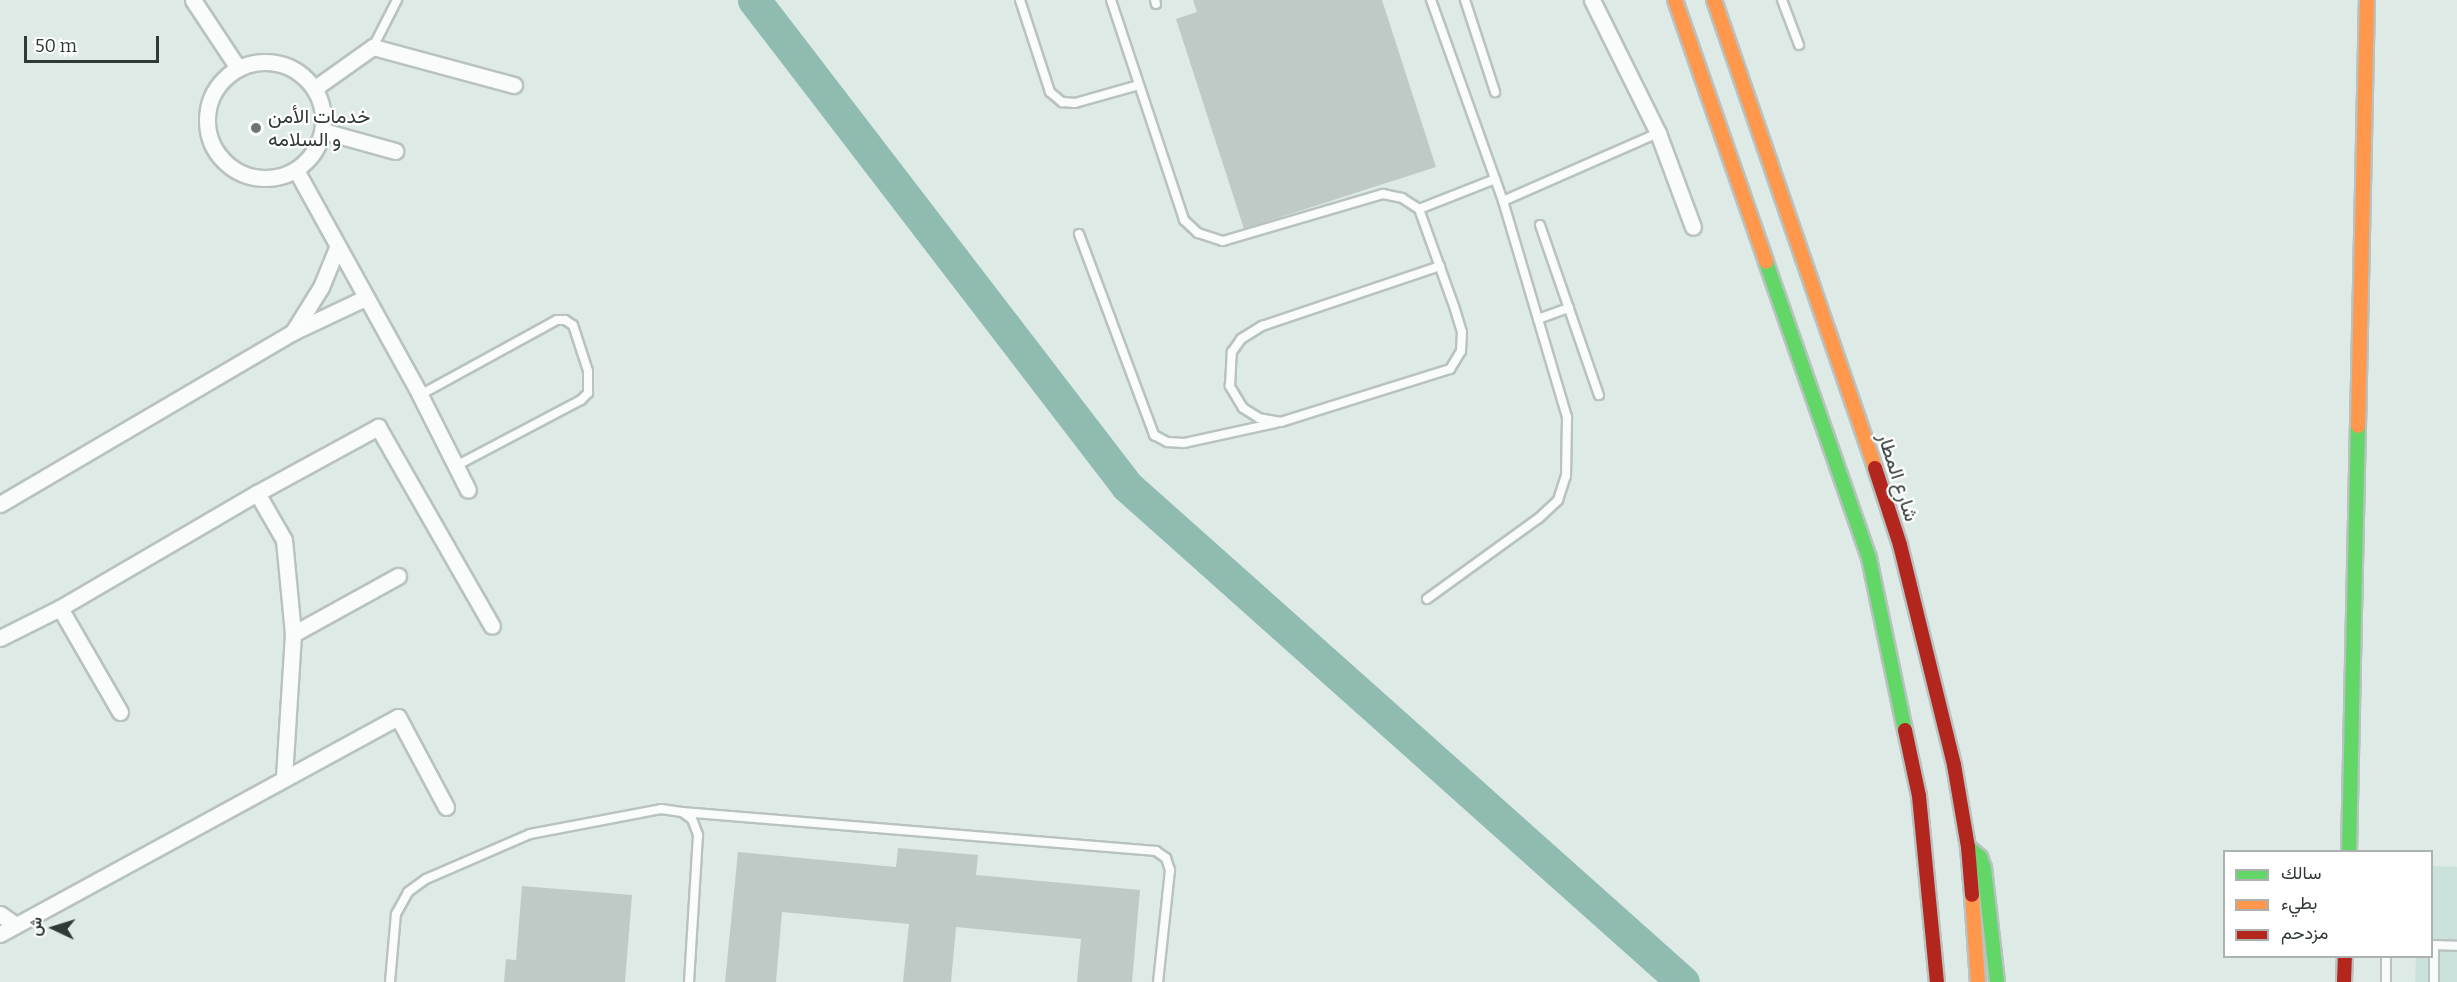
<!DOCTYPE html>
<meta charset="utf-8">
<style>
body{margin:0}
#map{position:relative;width:2457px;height:982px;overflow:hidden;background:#ddeae6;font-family:Bitter,Vazirmatn,serif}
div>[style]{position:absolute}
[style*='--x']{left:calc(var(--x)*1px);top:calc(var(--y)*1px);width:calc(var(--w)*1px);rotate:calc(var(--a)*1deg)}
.built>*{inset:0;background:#cbe2dc}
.river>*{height:33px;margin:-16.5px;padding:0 16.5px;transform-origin:16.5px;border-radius:16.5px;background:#90bbb1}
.building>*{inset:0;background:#bfcac7}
.roads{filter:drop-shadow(2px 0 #b8c2c0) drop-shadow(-2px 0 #b8c2c0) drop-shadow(0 2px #b8c2c0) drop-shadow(0 -2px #b8c2c0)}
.lane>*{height:8px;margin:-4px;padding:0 4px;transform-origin:4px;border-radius:4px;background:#fafcfb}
.street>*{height:15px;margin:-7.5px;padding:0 7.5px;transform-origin:7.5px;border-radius:7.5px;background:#fafcfb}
.street>.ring{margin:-7.5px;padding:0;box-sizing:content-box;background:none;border:15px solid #fafcfb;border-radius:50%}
.fast>*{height:14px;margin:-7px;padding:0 7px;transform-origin:7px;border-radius:7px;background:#63d668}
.slow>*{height:14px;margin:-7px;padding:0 7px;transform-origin:7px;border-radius:7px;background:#ff974d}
.jam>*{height:14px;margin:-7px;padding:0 7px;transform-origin:7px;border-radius:7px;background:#b3261e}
.dots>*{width:16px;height:16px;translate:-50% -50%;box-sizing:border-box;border:3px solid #fff;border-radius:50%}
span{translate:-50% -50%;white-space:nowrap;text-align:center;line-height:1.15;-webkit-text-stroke:4.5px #fff;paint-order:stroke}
.poi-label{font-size:20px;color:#2f3936}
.left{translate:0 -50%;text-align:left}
.street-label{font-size:20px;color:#2f3936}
.legend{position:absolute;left:2223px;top:850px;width:210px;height:108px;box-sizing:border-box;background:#fff;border:2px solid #acb0af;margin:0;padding:8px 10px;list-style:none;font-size:18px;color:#2f3936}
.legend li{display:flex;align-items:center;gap:12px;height:30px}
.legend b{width:30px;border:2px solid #acb0af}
.north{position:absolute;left:24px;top:898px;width:60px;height:60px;-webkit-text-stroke:4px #fff;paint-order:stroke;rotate:274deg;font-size:16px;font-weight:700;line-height:24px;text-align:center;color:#2f3936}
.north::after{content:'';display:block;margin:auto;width:21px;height:27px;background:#2f3936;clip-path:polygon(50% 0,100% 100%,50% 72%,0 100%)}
.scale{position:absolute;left:24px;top:36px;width:135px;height:27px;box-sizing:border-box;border:3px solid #2f3936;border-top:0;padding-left:8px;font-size:18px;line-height:21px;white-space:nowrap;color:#2f3936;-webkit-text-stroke:4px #fff;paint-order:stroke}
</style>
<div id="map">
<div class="built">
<i style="clip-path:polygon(2432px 866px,2457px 867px,2457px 982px,2415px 982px,2416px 957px,2432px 956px)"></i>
</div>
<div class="river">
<i style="--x:754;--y:0;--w:613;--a:52.49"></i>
<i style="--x:1127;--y:486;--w:745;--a:41.74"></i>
</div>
<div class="building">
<i style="clip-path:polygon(1193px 0,1382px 0,1436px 167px,1244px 229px,1176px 19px,1197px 12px)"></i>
<i style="clip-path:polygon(898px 848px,978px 855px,976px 875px,1140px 890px,1132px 982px,1077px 982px,1081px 939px,956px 927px,951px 982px,903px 982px,909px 924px,782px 912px,776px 982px,725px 982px,738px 852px,896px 867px)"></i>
<i style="clip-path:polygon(522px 886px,632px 895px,625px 982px,504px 982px,506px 959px,516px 960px)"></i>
</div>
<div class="roads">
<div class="lane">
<i style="--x:1020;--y:0;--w:97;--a:71.9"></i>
<i style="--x:1050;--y:92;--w:16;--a:40"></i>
<i style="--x:1062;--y:102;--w:13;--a:4"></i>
<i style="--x:1075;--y:103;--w:66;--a:-15.7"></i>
<i style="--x:1111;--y:0;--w:232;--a:71.6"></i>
<i style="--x:1184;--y:220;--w:19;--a:43"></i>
<i style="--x:1198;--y:233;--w:26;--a:18"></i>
<i style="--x:1223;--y:241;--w:167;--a:-16.4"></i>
<i style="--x:1383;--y:194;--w:19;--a:12"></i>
<i style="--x:1402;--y:198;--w:20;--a:33"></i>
<i style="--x:1419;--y:209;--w:103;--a:70.2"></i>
<i style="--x:1454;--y:306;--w:27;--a:73"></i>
<i style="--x:1462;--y:332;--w:19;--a:93"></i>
<i style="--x:1461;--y:351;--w:21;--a:121"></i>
<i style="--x:1450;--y:369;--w:177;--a:162.6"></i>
<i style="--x:1281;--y:422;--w:22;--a:-170"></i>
<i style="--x:1259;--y:418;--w:19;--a:-148"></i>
<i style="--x:1243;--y:408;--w:26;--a:-121"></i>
<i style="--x:1230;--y:386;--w:34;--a:-87"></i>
<i style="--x:1232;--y:352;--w:16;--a:-55"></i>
<i style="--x:1241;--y:339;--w:25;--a:-32"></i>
<i style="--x:1262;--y:326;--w:188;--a:-18.6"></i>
<i style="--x:1155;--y:0;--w:4;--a:76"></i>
<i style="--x:1465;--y:0;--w:97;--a:71.9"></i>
<i style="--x:1782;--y:0;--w:48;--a:69.3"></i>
<i style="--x:373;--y:47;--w:53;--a:-62.9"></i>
<i style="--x:1503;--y:201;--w:169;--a:-23.7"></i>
<i style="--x:1419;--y:209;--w:82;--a:-21.5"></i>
<i style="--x:1540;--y:225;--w:180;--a:70.9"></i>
<i style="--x:1079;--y:234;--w:215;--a:69.5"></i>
<i style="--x:1154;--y:435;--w:15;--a:28"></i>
<i style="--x:1167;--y:442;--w:17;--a:3"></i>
<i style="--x:1184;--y:443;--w:94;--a:-12.3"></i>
<i style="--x:1538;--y:319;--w:33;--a:-20"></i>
<i style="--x:420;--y:395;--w:156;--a:-28.7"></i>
<i style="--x:557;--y:320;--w:8;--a:0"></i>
<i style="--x:565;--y:320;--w:9;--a:32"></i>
<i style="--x:573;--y:325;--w:48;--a:71.9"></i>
<i style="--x:588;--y:371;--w:22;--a:90"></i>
<i style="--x:588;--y:393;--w:10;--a:135"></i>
<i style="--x:581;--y:400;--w:141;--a:152.2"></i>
<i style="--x:1427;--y:599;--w:138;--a:-35.9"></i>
<i style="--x:1539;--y:518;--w:26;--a:-43"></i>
<i style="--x:1558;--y:500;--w:25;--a:-72"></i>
<i style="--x:1566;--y:476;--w:59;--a:-89"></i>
<i style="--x:1567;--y:417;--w:225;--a:-106.5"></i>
<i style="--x:1503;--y:201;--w:214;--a:-109.7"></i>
<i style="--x:682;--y:812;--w:476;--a:4.7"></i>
<i style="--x:1156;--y:851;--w:12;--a:35"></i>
<i style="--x:1166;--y:858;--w:13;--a:72"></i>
<i style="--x:1170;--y:870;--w:113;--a:96.1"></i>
<i style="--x:2432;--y:945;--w:25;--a:2"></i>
<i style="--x:390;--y:982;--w:68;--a:-85"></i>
<i style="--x:396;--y:914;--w:25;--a:-61"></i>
<i style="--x:408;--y:892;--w:22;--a:-36"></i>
<i style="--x:426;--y:879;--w:113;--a:-23.4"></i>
<i style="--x:530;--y:834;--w:133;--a:-10.8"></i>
<i style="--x:661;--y:809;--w:21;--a:8"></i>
<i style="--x:682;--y:812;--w:12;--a:35"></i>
<i style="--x:692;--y:819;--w:17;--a:69"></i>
<i style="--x:698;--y:835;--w:147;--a:93.5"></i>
<i style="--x:2386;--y:982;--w:26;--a:-90"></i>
<i style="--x:2434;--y:982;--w:37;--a:-90"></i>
</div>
<div class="street">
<i style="--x:193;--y:0;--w:82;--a:56.5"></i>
<i style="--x:1592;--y:0;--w:148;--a:63.6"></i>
<i style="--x:1658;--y:133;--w:100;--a:69.6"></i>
<i class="ring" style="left:207px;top:62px;width:101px;height:101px"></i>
<i style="--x:315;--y:88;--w:71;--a:-35.3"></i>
<i style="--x:373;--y:47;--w:146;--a:15.1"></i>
<i style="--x:323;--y:131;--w:75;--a:15.5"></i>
<i style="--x:296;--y:170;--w:257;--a:61.1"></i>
<i style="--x:420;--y:395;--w:106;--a:63.2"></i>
<i style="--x:293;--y:332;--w:53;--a:-58.1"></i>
<i style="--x:321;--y:287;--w:42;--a:-67.7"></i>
<i style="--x:257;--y:493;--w:54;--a:60.1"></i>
<i style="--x:284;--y:540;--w:94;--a:84.5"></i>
<i style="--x:293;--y:634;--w:145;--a:93.6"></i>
<i style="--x:0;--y:504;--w:340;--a:-30.4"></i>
<i style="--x:293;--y:332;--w:80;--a:-25.3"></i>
<i style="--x:60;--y:608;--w:120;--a:60"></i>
<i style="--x:293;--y:634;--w:120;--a:-28.9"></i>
<i style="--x:0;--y:638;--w:67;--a:-26.6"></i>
<i style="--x:60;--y:608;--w:228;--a:-30.3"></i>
<i style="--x:257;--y:493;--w:138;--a:-28.6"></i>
<i style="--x:378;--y:427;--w:229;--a:60.2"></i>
<i style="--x:0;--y:914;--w:19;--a:35"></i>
<i style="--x:0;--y:934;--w:453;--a:-28.6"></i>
<i style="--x:398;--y:717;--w:102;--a:61.9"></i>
</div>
<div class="fast">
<i style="--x:1766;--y:262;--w:313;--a:70.8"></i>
<i style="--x:1869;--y:558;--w:176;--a:78.2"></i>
<i style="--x:1968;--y:847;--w:16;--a:40"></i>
<i style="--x:1980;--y:857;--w:12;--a:70"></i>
<i style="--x:1984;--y:868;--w:115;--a:83.5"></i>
<i style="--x:2349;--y:852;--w:426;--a:-88.8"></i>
</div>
<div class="slow">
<i style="--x:1675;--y:0;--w:277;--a:70.8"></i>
<i style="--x:1714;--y:0;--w:495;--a:71"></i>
<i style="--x:2358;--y:426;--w:426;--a:-88.8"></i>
<i style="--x:1972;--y:895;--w:87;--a:86.1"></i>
</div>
<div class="jam">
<i style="--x:1875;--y:468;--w:81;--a:72"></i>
<i style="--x:1900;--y:545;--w:227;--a:76.2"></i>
<i style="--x:1954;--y:765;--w:83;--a:80.3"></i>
<i style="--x:1968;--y:847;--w:48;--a:85.2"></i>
<i style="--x:1905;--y:730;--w:67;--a:78"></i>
<i style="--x:1919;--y:796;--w:187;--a:84.5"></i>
<i style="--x:2344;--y:982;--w:26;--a:-88"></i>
</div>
</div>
<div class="dots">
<i style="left:256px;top:128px;background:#6c7774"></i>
</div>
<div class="poi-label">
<span class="left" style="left:268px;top:128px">خدمات الأمن<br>و السلامه</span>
</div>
<div class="street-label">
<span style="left:1898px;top:477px;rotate:72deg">شارع المطار</span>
</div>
<ul class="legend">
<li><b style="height:8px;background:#63d668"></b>سالك</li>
<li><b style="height:8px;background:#ff974d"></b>بطيء</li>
<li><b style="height:8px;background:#b3261e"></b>مزدحم</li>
</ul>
<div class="north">ش</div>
<div class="scale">50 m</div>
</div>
